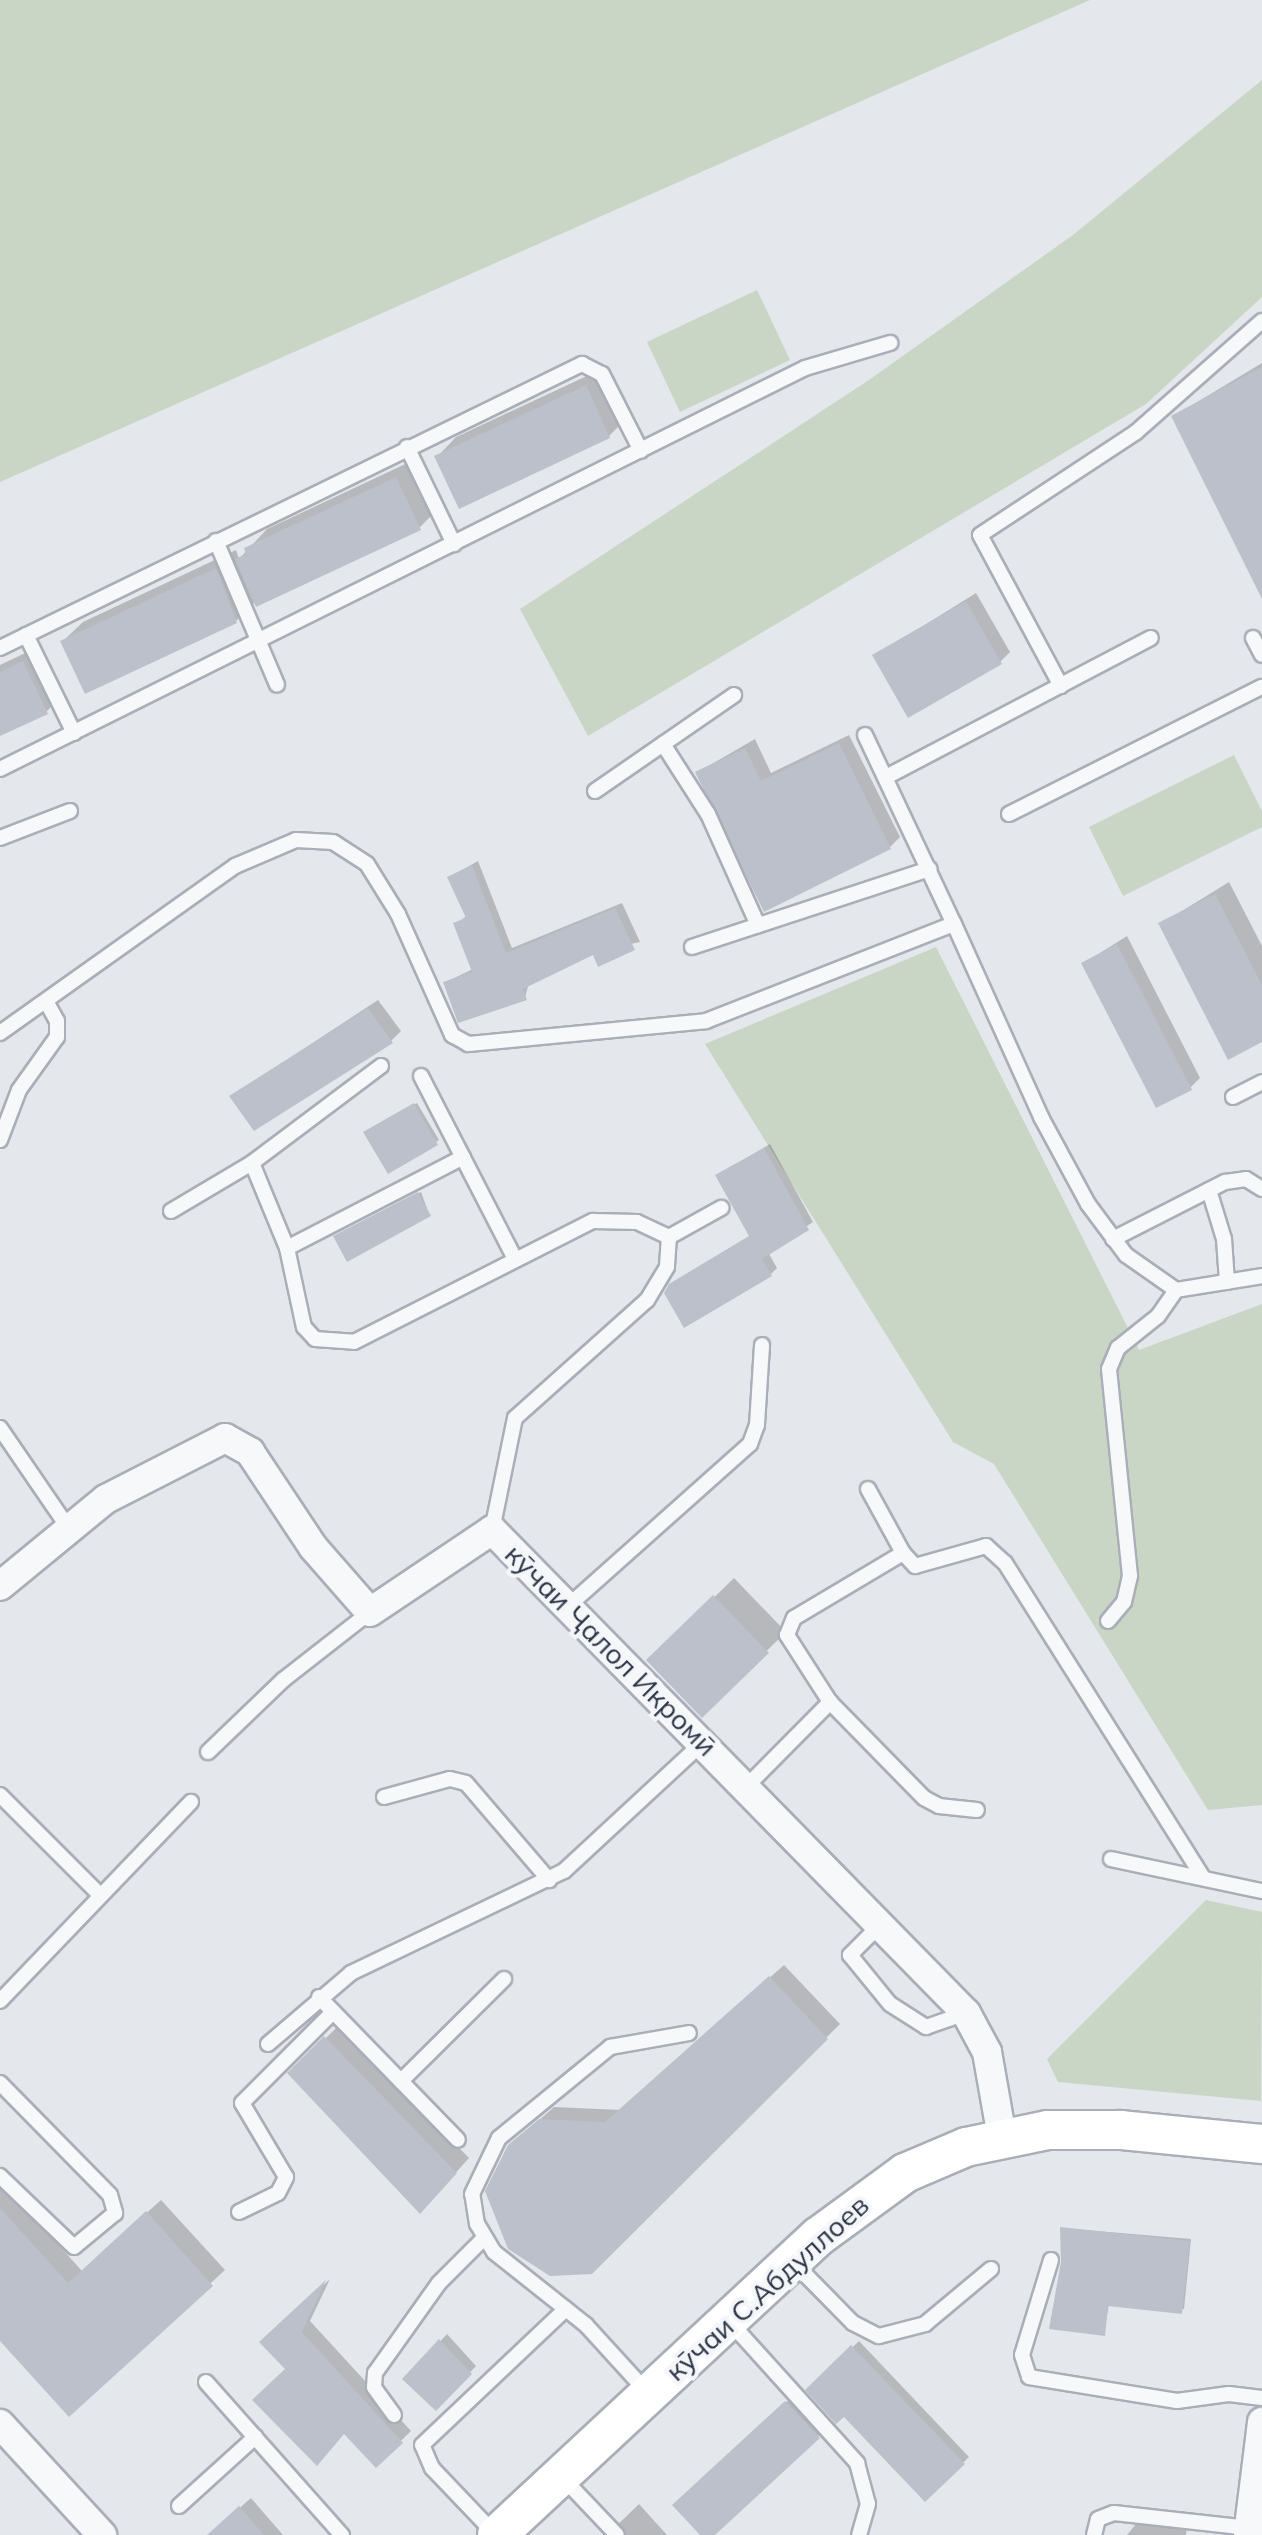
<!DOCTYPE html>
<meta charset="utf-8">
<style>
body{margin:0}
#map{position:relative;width:1262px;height:2535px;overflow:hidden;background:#e4e7ec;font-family:Mulish,sans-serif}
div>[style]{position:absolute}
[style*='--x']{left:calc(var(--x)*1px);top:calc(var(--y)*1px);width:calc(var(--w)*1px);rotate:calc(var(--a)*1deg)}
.green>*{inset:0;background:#c9d6c5}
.shadow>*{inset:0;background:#0003}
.building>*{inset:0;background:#bbc0ca}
.roads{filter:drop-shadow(2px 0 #a9aeb7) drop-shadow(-2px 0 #a9aeb7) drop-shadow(0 2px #a9aeb7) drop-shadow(0 -2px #a9aeb7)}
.lane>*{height:14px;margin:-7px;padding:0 7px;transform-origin:7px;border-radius:7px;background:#f7f8fa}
.street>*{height:28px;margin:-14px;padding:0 14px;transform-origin:14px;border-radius:14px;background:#f7f8fa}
.secondary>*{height:38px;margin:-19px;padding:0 19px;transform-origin:19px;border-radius:19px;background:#fff}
span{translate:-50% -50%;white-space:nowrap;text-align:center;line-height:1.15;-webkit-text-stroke:8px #f4f6f9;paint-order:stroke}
.street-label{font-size:28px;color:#2b3445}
</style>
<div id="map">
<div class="green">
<i style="clip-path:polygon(0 0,1090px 0,0 482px)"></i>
<i style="clip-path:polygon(1262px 80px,1262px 297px,1146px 404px,588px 736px,520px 609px,869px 380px,1073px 235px)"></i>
<i style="clip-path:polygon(757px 290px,790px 360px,680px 412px,647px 342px)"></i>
<i style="clip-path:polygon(1234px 755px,1262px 811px,1262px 827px,1123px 896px,1089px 827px)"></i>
<i style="clip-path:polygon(936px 947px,1139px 1350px,1262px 1304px,1262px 1805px,1208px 1810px,994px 1464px,953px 1442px,705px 1044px)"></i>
<i style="clip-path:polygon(1206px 1900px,1262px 1912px,1261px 2101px,1058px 2082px,1047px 2059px)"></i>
</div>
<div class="shadow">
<i style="clip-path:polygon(1262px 363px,1262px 577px,1174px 416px)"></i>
<i style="clip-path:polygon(606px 367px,629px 416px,609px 436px,437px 457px,456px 437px)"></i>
<i style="clip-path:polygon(416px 459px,439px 508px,419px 528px,256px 601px,236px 621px,63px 641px,83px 622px,236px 550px,239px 559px,267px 529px)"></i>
<i style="clip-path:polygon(976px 593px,1010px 652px,1000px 662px,875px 656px)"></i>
<i style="clip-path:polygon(40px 646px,63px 695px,46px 712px,0 733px,0 665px)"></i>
<i style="clip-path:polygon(849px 735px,900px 837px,890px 847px,698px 772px,755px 739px,771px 773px)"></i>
<i style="clip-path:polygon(478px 861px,512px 948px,622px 903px,640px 942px,594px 952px,529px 983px,525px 997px,446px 982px,473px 969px,456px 924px,468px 915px,450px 877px)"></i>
<i style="clip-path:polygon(1229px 882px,1262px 946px,1262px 1039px,1161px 924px)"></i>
<i style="clip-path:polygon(1127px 936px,1200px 1078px,1190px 1088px,1084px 963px)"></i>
<i style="clip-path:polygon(378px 1000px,401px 1031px,391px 1041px,232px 1096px)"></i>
<i style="clip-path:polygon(417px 1103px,439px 1140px,389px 1171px,369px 1130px)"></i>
<i style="clip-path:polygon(770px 1144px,813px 1222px,768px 1252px,777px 1268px,771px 1274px,685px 1325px,751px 1235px,718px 1175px)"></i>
<i style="clip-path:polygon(421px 1192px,429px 1214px,339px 1235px)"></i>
<i style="clip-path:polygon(734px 1578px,786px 1632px,702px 1714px,650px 1660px)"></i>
<i style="clip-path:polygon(784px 1965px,840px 2024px,591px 2271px,518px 2139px,554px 2107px,621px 2110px)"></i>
<i style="clip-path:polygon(339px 2025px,469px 2158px,433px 2198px,290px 2074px)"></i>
<i style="clip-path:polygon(0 2180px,82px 2271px,161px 2200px,225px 2270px,69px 2414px,0 2338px)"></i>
<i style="clip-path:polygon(1062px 2228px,1191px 2239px,1184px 2309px,1109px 2304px,1104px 2333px,1064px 2262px)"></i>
<i style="clip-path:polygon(330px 2279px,310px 2321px,411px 2431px,376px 2465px,263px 2342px)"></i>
<i style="clip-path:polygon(447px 2334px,476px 2366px,436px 2408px,406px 2379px)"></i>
<i style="clip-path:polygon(859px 2341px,969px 2457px,925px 2499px,844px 2413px,809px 2390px)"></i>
<i style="clip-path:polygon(793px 2396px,825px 2430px,712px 2535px,703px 2535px,676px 2505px)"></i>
<i style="clip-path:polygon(251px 2498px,283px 2535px,224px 2535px,228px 2518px)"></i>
<i style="clip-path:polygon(639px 2504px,667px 2535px,607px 2535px)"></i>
<i style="clip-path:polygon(1141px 2518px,1187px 2524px,1186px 2535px,1127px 2535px)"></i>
</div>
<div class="building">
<i style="clip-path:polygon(1262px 367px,1262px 599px,1171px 416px)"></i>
<i style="clip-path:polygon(586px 385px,610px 438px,459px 509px,434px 456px)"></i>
<i style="clip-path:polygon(396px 477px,421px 530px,256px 607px,235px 559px,246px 554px,244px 548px)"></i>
<i style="clip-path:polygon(216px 568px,237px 623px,85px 694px,60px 641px)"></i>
<i style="clip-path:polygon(966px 601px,1002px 664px,908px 718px,872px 655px)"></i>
<i style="clip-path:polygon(23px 661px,48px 714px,0 736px,0 672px)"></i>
<i style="clip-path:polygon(839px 743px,891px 849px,764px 912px,695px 772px,745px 748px,761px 781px)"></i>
<i style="clip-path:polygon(472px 865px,506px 953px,615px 908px,635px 950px,598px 967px,593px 955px,523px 989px,527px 1000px,458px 1023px,443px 982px,472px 972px,453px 923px,466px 918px,447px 877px)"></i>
<i style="clip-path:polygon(1215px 894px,1262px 985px,1262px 1042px,1228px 1060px,1158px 923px)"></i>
<i style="clip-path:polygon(1117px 944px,1192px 1090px,1156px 1108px,1081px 963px)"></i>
<i style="clip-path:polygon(368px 1008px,393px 1043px,254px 1131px,229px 1096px)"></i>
<i style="clip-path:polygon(414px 1103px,438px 1145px,388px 1174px,363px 1132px)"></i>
<i style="clip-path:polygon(764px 1148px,809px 1230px,762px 1259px,772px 1276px,684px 1328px,664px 1293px,669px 1284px,749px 1236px,715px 1175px)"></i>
<i style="clip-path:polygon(418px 1192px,431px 1216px,347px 1262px,333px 1236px)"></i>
<i style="clip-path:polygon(713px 1595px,769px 1653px,702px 1718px,646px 1660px)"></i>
<i style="clip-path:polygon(769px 1976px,828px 2039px,592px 2274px,550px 2276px,508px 2249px,485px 2191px,508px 2145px,539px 2119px,605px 2122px)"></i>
<i style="clip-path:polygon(324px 2036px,457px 2173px,420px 2214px,287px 2073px)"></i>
<i style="clip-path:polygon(0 2208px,68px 2283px,146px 2211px,213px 2286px,69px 2417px,0 2341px)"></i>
<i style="clip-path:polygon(1060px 2227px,1190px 2241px,1182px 2314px,1108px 2306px,1105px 2336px,1049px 2329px,1061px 2262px)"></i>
<i style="clip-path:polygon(326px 2280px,302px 2332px,403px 2443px,376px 2468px,344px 2434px,317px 2466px,252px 2400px,285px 2369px,259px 2342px)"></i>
<i style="clip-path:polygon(439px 2339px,472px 2374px,436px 2411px,402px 2379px)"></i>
<i style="clip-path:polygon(851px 2345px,965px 2464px,925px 2502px,844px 2417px,836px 2424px,805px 2390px)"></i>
<i style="clip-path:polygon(785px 2401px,820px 2438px,715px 2535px,700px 2535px,672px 2505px)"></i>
<i style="clip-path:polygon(239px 2506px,264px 2535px,207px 2535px)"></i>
</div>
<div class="roads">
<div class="lane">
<i style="--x:407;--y:447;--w:108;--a:64.1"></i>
<i style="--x:216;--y:541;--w:156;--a:67"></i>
<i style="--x:26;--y:635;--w:109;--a:63.9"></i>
<i style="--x:1253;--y:638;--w:19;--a:62"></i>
<i style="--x:0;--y:648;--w:648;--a:-26.01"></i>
<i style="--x:582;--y:364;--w:22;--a:27"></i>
<i style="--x:602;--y:374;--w:86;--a:63.1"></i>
<i style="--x:1061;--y:686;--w:171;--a:-118.2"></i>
<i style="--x:980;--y:535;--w:187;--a:-33.4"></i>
<i style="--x:1136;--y:432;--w:168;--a:-41.4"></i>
<i style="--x:865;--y:735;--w:209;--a:64.8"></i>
<i style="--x:663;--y:744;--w:83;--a:57.3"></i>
<i style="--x:708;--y:814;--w:122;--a:65.8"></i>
<i style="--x:0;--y:769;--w:899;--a:-26.48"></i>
<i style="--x:805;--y:368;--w:89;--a:-16.4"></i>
<i style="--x:886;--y:777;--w:299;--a:-27.7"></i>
<i style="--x:595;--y:791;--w:169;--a:-34.6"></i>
<i style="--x:1009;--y:814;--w:283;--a:-26.7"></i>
<i style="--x:0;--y:838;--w:75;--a:-21.1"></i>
<i style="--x:692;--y:947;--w:250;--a:-18.2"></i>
<i style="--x:0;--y:1033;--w:288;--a:-35.4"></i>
<i style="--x:235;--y:866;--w:66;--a:-23.1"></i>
<i style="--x:296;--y:840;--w:37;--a:3"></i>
<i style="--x:333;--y:842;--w:40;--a:32.9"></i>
<i style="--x:367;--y:864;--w:59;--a:58.2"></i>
<i style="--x:398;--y:914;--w:133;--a:65.9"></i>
<i style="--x:452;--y:1035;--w:18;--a:29"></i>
<i style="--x:468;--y:1044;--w:239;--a:-5.5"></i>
<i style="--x:706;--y:1021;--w:266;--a:-21.4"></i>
<i style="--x:954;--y:924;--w:212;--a:65.7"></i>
<i style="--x:1041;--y:1117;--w:99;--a:61.6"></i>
<i style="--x:1088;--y:1204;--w:64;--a:53.3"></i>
<i style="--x:1126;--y:1255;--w:61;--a:35"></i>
<i style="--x:1176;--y:1290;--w:87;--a:-9.2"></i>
<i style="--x:381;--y:1066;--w:161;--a:143.1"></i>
<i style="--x:252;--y:1163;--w:92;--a:67.6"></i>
<i style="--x:287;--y:1248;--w:81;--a:77.9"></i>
<i style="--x:304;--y:1327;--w:16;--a:47"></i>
<i style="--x:315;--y:1339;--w:39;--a:4"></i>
<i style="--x:354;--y:1342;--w:268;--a:-26.9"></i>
<i style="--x:593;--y:1221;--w:44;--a:1.3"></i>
<i style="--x:637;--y:1222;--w:35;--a:25"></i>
<i style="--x:669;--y:1237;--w:30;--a:94"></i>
<i style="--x:667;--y:1267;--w:39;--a:121"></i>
<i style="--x:647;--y:1300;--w:177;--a:138.2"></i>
<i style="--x:515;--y:1418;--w:114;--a:101.6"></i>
<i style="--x:421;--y:1076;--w:206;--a:62.8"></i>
<i style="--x:1233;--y:1097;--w:33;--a:-27"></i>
<i style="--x:0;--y:1140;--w:53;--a:-69.2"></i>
<i style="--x:19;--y:1090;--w:65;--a:-54.4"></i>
<i style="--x:57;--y:1037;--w:16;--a:-90"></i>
<i style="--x:57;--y:1021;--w:21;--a:-119"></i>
<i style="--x:1209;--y:1190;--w:51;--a:73"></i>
<i style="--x:1224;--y:1239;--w:43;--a:86"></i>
<i style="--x:171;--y:1211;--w:94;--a:-30.7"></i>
<i style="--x:669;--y:1237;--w:60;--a:-29.1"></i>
<i style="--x:1113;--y:1239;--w:126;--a:-27"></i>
<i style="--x:1225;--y:1182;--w:21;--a:-8"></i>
<i style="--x:1246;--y:1179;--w:19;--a:32"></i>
<i style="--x:287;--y:1248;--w:198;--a:-27.3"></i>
<i style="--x:0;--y:1428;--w:119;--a:55.6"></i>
<i style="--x:868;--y:1489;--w:73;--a:61.3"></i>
<i style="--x:567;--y:1607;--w:245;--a:-41.7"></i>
<i style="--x:750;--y:1444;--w:20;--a:-70"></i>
<i style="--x:757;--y:1425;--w:80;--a:-86.4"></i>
<i style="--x:1108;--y:1621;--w:25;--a:-50"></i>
<i style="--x:1124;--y:1602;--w:27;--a:-77"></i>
<i style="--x:1130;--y:1576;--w:208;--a:-95.8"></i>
<i style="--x:1109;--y:1369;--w:23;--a:-67"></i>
<i style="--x:1118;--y:1348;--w:51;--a:-38.7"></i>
<i style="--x:1158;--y:1316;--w:32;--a:-55"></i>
<i style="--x:830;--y:1702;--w:134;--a:45.6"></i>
<i style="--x:924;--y:1798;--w:17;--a:28"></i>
<i style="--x:939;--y:1806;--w:38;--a:6"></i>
<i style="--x:208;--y:1752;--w:104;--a:-43.8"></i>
<i style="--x:283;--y:1680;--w:110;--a:-38"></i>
<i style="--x:746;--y:1787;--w:120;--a:-45.3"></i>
<i style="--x:830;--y:1702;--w:80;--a:-122.7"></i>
<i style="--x:787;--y:1635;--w:18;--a:-68"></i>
<i style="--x:794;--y:1618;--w:127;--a:-30.8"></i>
<i style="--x:903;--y:1553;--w:18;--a:47"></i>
<i style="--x:915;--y:1566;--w:74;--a:-15.7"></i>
<i style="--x:986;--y:1546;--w:25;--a:42"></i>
<i style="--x:1005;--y:1563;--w:371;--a:57.8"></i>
<i style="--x:0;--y:1795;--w:140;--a:45"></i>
<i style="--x:384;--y:1797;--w:68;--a:-15.3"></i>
<i style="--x:450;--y:1779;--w:16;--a:14"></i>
<i style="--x:466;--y:1783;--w:128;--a:49.4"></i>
<i style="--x:1111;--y:1859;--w:154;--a:12"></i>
<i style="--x:881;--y:1924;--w:44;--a:135"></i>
<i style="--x:850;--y:1955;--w:63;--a:50.8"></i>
<i style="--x:890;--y:2004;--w:43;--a:32.6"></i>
<i style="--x:926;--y:2027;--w:42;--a:-19.3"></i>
<i style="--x:319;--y:1997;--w:199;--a:45.8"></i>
<i style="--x:0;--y:2001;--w:276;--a:-46.2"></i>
<i style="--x:268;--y:2044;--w:109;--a:-40.5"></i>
<i style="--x:351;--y:1973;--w:236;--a:-25.6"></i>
<i style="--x:564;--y:1871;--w:188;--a:-42.8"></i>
<i style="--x:401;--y:2081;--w:145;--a:-44.7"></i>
<i style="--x:0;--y:2083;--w:157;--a:45.5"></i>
<i style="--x:110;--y:2195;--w:19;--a:74"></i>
<i style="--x:115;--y:2213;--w:53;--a:140.3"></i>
<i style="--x:74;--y:2247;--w:103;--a:-136.2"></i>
<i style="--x:239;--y:2212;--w:43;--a:-26"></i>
<i style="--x:278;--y:2193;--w:18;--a:-63"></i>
<i style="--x:286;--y:2177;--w:86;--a:-120.7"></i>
<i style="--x:242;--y:2103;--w:129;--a:-45"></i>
<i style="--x:1051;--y:2260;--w:99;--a:107"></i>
<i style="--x:1022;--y:2355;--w:23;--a:72"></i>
<i style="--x:1029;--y:2377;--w:150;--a:9.2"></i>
<i style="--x:1177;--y:2401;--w:52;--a:-7.7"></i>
<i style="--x:1229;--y:2394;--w:33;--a:7"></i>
<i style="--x:792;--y:2261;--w:87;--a:45.5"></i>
<i style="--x:853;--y:2323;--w:29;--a:27"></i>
<i style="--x:879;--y:2336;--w:48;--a:-14.6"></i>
<i style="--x:925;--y:2324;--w:86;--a:-39.8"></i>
<i style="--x:728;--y:2320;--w:193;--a:47.9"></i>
<i style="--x:857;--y:2463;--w:42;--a:75"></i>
<i style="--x:868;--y:2504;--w:32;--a:106"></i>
<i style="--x:206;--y:2382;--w:205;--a:48.4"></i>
<i style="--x:648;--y:2393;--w:92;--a:-132.4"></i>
<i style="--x:586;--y:2325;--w:117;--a:-141.6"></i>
<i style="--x:494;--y:2252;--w:33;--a:-121"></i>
<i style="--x:477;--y:2224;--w:30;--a:-99"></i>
<i style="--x:472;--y:2194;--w:62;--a:-64.3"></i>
<i style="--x:499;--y:2138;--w:144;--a:-39.3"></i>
<i style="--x:610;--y:2047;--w:80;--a:-10"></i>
<i style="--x:394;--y:2415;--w:34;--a:-126"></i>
<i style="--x:374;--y:2387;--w:14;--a:-86"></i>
<i style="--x:375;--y:2373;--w:110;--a:-54.6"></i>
<i style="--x:439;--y:2283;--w:64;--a:-45"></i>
<i style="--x:561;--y:2476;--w:81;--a:46.5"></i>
<i style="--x:179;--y:2506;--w:103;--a:-42.2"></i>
<i style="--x:494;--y:2533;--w:90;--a:-133.6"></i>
<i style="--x:432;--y:2468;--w:25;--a:-113"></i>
<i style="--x:422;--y:2445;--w:198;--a:-43.4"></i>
<i style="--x:1094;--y:2535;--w:16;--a:-76"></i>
<i style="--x:1098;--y:2519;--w:17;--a:-21"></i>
<i style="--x:1114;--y:2513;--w:136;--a:6.3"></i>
</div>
<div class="street">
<i style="--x:0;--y:1586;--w:137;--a:-39.4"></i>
<i style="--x:106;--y:1499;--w:134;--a:-27.1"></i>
<i style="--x:225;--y:1438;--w:29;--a:29"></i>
<i style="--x:250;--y:1452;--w:114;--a:56.4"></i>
<i style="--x:313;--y:1547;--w:86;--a:48.8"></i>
<i style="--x:370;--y:1612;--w:147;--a:-33.9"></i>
<i style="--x:492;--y:1530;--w:677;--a:45.54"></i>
<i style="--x:966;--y:2013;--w:44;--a:61.7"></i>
<i style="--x:987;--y:2052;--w:86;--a:80"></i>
<i style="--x:0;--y:2424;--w:151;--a:47.4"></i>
<i style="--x:1248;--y:2535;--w:114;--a:-82.9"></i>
</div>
<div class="secondary">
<i style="--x:497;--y:2535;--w:439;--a:-42.9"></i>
<i style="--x:819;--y:2236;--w:107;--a:-36.2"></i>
<i style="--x:905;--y:2173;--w:66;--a:-23.1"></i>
<i style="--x:966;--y:2147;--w:84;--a:-11.7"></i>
<i style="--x:1048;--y:2130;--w:73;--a:0"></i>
<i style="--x:1121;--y:2130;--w:142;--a:5.7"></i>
</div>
</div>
<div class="street-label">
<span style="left:611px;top:1650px;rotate:45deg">кӯчаи Ҷалол Икромӣ</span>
<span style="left:767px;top:2288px;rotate:-42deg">кӯчаи С.Абдуллоев</span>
</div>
</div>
